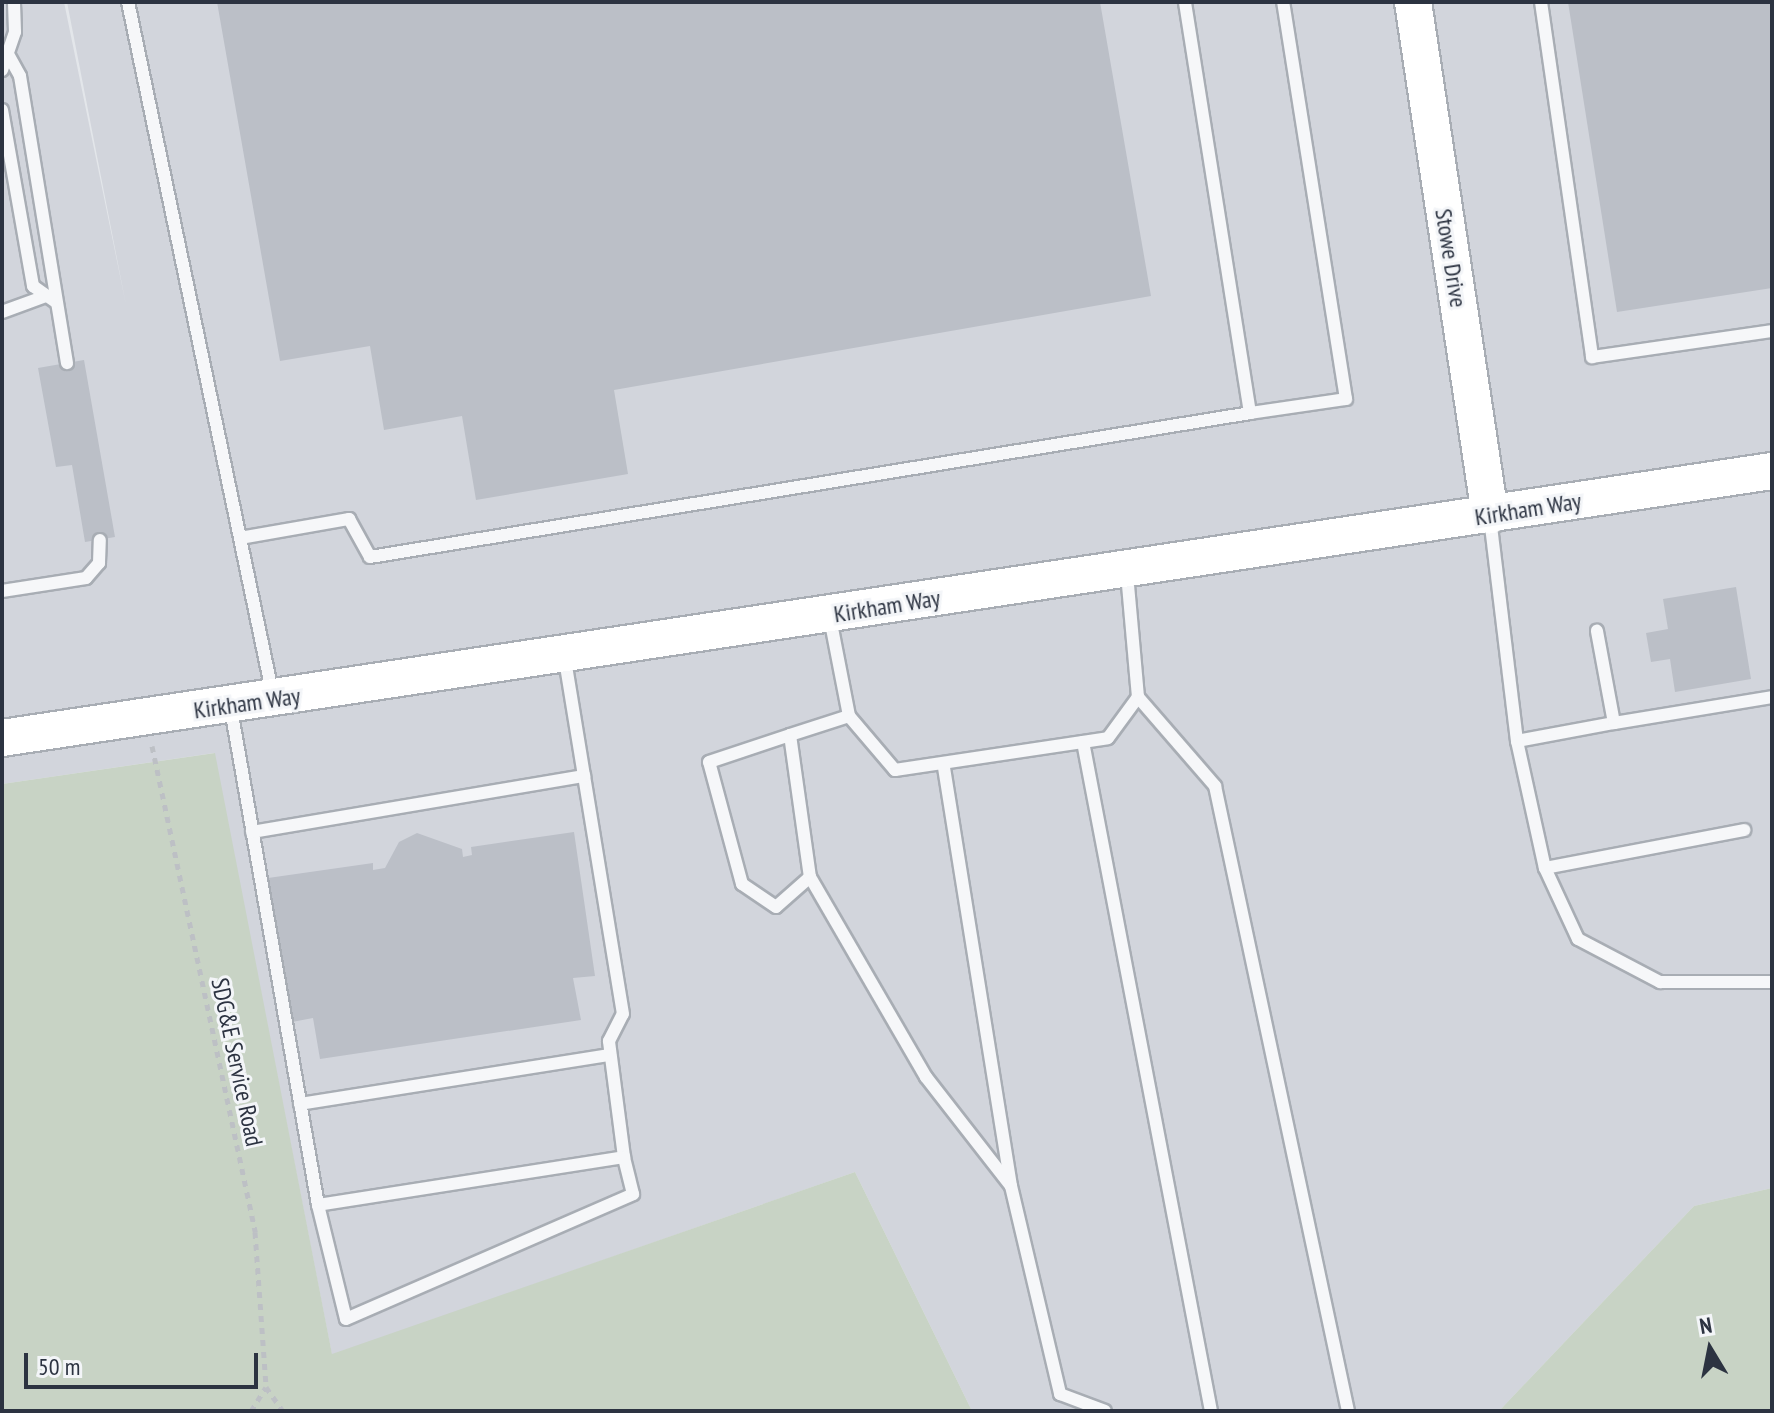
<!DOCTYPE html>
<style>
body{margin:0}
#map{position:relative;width:1774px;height:1413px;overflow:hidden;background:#e3e6ea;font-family:"PT Sans Narrow",sans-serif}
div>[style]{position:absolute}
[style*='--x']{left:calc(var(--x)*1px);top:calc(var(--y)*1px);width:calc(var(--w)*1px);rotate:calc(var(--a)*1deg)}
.built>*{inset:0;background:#d2d5dc}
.green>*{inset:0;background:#c8d3c5}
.building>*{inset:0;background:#bbbfc7}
.path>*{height:5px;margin-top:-2.5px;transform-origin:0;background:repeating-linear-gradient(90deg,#bdc0c5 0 6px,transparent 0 12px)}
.roads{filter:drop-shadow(2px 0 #a8adb4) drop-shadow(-2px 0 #a8adb4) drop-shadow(0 2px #a8adb4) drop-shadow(0 -2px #a8adb4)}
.service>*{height:12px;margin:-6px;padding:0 6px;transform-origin:6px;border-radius:6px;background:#f6f7f9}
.secondary>*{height:36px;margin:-18px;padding:0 18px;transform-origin:18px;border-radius:18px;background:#fff}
span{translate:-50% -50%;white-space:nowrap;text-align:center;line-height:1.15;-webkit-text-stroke:6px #f3f5f8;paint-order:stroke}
.street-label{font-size:24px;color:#2c3341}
.frame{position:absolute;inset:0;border:4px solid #2c3341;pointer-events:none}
.north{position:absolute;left:1670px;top:1309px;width:80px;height:80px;-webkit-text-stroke:6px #f3f5f8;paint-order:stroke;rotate:350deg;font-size:22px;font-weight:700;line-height:32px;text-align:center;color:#2c3341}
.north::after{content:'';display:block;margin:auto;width:28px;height:36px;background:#2c3341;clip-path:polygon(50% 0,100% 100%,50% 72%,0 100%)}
.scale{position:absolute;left:24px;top:1353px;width:234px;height:36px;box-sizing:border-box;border:4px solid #2c3341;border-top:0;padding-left:10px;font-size:24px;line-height:28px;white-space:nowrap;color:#2c3341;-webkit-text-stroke:6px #f3f5f8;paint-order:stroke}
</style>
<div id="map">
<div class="built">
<i style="clip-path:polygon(2px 2px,64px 2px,126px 305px,67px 2px,1772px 2px,1772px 1188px,1694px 1206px,1499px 1411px,972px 1411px,855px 1172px,332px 1355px,214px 753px,2px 784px)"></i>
</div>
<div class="green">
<i style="clip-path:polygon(215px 753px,332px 1354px,855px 1172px,972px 1411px,2px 1411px,2px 784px)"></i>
<i style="clip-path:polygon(1772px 1188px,1772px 1411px,1499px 1411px,1694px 1206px)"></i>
</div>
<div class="building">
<i style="clip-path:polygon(217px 2px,1100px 2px,1151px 296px,614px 390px,628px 474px,476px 500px,462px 416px,384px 430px,370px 346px,280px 361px)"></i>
<i style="clip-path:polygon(1568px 2px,1772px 2px,1772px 288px,1617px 312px)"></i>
<i style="clip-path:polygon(84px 360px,115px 537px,85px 542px,72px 465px,56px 467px,38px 368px)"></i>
<i style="clip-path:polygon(1736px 587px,1751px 679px,1675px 692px,1670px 659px,1651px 662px,1646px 633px,1668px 629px,1663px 599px)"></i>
<i style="clip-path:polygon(574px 832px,595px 976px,573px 978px,581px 1020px,320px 1059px,313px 1018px,292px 1022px,268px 878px,373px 863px,373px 870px,385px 868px,399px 842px,417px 833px,462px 849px,463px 857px,472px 855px,471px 847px)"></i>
</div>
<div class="path">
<i style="--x:152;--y:746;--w:497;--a:78"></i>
<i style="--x:255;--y:1232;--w:155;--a:85.9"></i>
<i style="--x:266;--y:1387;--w:29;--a:55"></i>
<i style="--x:251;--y:1411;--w:28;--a:-58"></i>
</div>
<div class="roads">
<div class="service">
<i style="--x:128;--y:2;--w:709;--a:78.2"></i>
<i style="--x:1541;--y:2;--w:359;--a:81.8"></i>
<i style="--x:1592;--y:357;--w:182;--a:-8.2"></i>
<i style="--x:9;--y:56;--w:23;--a:61"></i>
<i style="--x:20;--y:76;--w:291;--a:80.7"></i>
<i style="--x:2;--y:70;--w:40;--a:-71.1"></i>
<i style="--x:15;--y:32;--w:30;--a:-92"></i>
<i style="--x:2;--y:110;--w:179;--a:80"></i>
<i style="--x:33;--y:286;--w:28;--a:35"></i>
<i style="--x:2;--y:312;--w:47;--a:-20"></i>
<i style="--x:1250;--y:413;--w:97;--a:-8.3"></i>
<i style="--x:1346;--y:399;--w:402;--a:-99"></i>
<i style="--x:1490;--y:518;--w:225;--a:83.1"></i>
<i style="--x:1517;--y:741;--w:99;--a:-10.5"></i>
<i style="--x:1614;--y:723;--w:94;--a:-100.5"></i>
<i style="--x:240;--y:538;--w:111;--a:-9.9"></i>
<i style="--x:349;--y:519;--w:43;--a:61.1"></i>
<i style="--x:370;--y:557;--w:892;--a:-9.29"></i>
<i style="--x:1250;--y:413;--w:416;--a:-99"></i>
<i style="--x:2;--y:591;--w:85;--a:-8.8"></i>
<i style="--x:86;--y:578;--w:20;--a:-49"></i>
<i style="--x:99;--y:563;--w:23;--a:-88"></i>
<i style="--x:830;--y:618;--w:100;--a:79"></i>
<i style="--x:849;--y:716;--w:71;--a:49.6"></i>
<i style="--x:895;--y:770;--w:215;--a:-8.5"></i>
<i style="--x:1108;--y:738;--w:51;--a:-53.8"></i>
<i style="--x:1138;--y:697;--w:124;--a:-95.1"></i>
<i style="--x:1138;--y:697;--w:118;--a:49.1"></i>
<i style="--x:1215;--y:786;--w:639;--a:77.99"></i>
<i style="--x:231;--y:709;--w:504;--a:80.05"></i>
<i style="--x:318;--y:1205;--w:310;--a:-8.9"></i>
<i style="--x:624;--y:1157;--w:117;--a:-97.4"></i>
<i style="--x:609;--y:1041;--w:30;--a:-63"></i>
<i style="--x:623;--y:1014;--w:361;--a:-99.3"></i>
<i style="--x:1614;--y:723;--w:160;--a:-9.3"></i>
<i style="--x:790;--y:735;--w:143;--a:82"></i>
<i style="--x:810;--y:877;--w:45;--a:138.6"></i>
<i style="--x:776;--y:907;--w:41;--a:-145.9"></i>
<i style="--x:742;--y:884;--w:126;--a:-105.1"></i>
<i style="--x:709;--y:762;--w:85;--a:-18.4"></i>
<i style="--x:790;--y:735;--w:62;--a:-17.9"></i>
<i style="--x:1517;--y:741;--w:130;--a:77.6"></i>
<i style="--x:1545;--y:868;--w:203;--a:-10.8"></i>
<i style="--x:1083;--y:742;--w:681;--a:79.17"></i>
<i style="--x:252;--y:832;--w:337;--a:-9.6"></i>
<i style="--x:1545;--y:868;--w:78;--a:65.1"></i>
<i style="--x:1578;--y:939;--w:93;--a:27.7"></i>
<i style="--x:1660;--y:982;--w:112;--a:0"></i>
<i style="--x:810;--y:877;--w:231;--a:59.9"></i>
<i style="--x:926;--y:1077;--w:138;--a:52.1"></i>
<i style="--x:1011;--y:1186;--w:428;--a:-99.1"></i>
<i style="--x:300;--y:1104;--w:314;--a:-9"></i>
<i style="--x:1011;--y:1186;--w:214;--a:76.7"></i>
<i style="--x:1060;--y:1394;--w:48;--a:20.7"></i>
<i style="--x:318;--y:1205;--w:117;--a:76.2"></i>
<i style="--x:346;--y:1319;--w:313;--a:-23.5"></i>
<i style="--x:633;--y:1194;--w:38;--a:-104"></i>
</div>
<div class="secondary">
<i style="--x:1413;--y:2;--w:519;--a:81.46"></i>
<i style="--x:2;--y:738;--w:1790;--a:-8.58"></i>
</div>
</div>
<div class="street-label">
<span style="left:1451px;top:258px;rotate:81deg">Stowe Drive</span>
<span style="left:1528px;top:509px;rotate:-9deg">Kirkham Way</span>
<span style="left:887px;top:606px;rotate:-9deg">Kirkham Way</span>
<span style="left:247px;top:703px;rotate:-8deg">Kirkham Way</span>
<span style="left:237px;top:1062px;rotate:78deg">SDG&amp;E Service Road</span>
</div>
<div class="frame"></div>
<div class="north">N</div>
<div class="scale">50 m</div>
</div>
